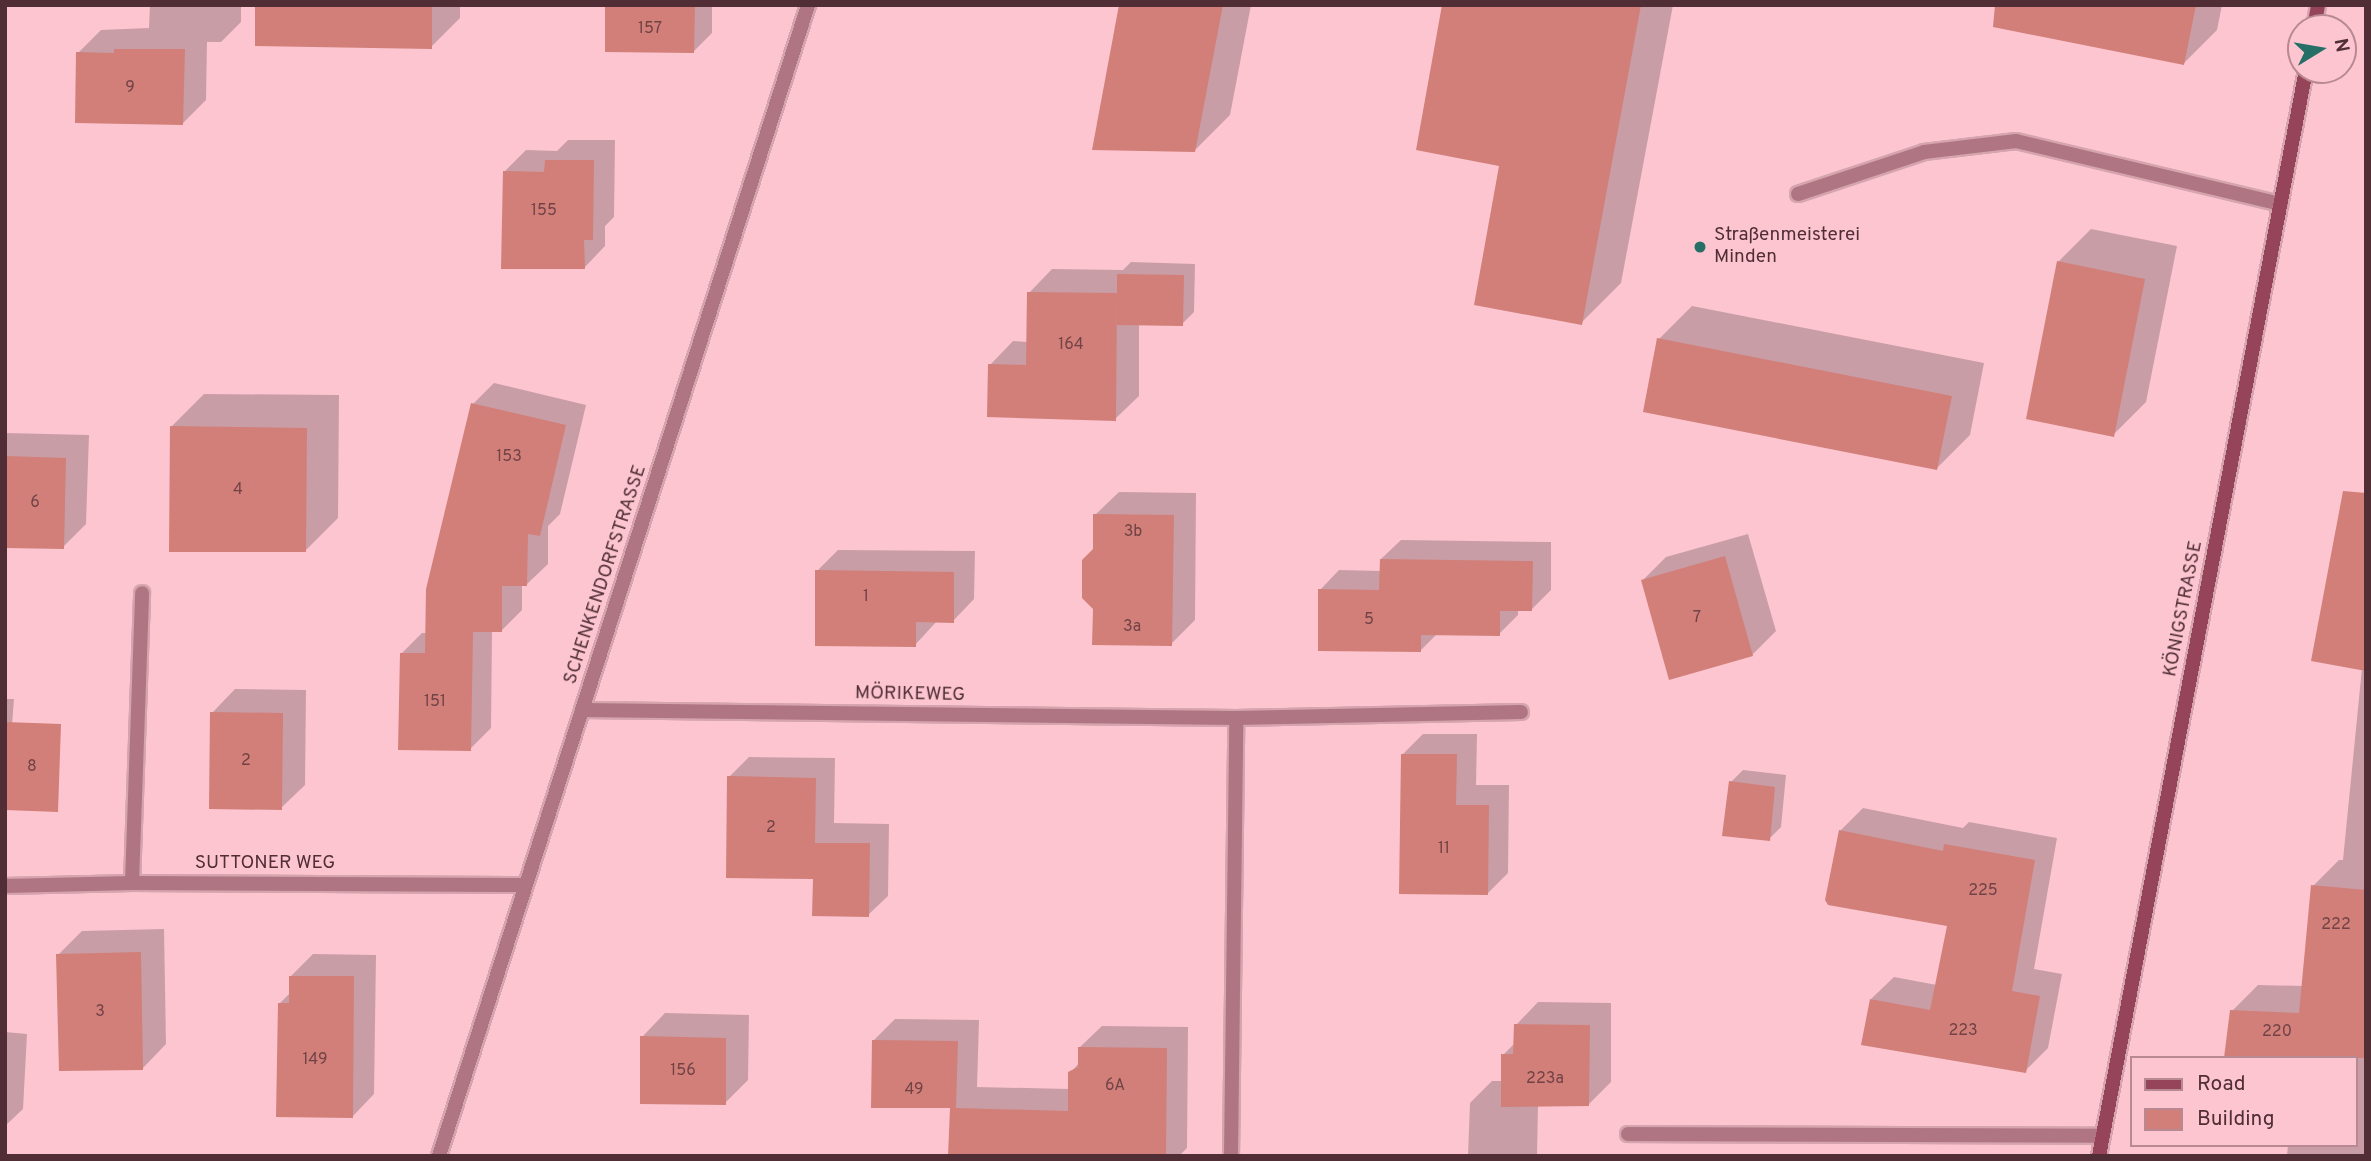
<!DOCTYPE html>
<meta charset="utf-8">
<style>
body{margin:0}
#map{position:relative;width:2371px;height:1161px;overflow:hidden;background:#fcc5d0;font-family:Overpass,sans-serif}
div>[style]{position:absolute}
[style*='--x']{left:calc(var(--x)*1px);top:calc(var(--y)*1px);width:calc(var(--w)*1px);rotate:calc(var(--a)*1deg)}
.shadow>*{inset:0;background:#0003}
.building>*{inset:0;background:#d17f78}
.roads{filter:drop-shadow(2px 0 #d6a4ae) drop-shadow(-2px 0 #d6a4ae) drop-shadow(0 2px #d6a4ae) drop-shadow(0 -2px #d6a4ae)}
.lane>*{height:14px;margin:-7px;padding:0 7px;transform-origin:7px;border-radius:7px;background:#af7582}
.street>*{height:14px;margin:-7px;padding:0 7px;transform-origin:7px;border-radius:7px;background:#af7582}
.secondary>*{height:14px;margin:-7px;padding:0 7px;transform-origin:7px;border-radius:7px;background:#96445a}
.dots>*{width:19px;height:19px;translate:-50% -50%;box-sizing:border-box;border:4px solid #fcc5d0;border-radius:50%}
span{translate:-50% -50%;white-space:nowrap;text-align:center;line-height:1.15;-webkit-text-stroke:5px #fcc5d0;paint-order:stroke}
.number-label{font-size:16px;color:#714246}
.number-label span{-webkit-text-stroke-width:0}
.poi-label{font-size:19px;color:#512e36}
.left{translate:0 -50%;text-align:left}
.street-label{font-size:19px;color:#512e36}
.frame{position:absolute;inset:0;border:7px solid #512e36;pointer-events:none}
.legend{position:absolute;left:2130px;top:1056px;width:228px;height:91px;box-sizing:border-box;background:#fcc5d0;border:2px solid #b88992;margin:0;padding:9px 12px;list-style:none;font-size:21px;color:#512e36}
.legend li{display:flex;align-items:center;gap:14px;height:35px}
.legend b{width:35px;border:2px solid #b88992}
.north{position:absolute;left:2287px;top:14px;width:70px;height:70px;box-sizing:border-box;background:#fcc5d0;border:2px solid #b88992;border-radius:50%;rotate:79deg;font-size:19px;font-weight:700;line-height:28px;text-align:center;color:#512e36}
.north::after{content:'';display:block;margin:auto;width:24px;height:32px;background:#266f67;clip-path:polygon(50% 0,100% 100%,50% 72%,0 100%)}
</style>
<div id="map">
<div class="shadow">
<i style="clip-path:polygon(150px 5px,241px 5px,241px 22px,221px 42px,207px 42px,206px 100px,183px 123px,78px 53px,101px 30px,149px 28px)"></i>
<i style="clip-path:polygon(335px 5px,460px 5px,460px 18px,431px 47px)"></i>
<i style="clip-path:polygon(607px 5px,712px 5px,712px 33px,694px 51px)"></i>
<i style="clip-path:polygon(1121px 5px,1251px 5px,1230px 115px,1195px 150px)"></i>
<i style="clip-path:polygon(1444px 5px,1673px 5px,1621px 283px,1581px 323px,1501px 164px)"></i>
<i style="clip-path:polygon(2008px 5px,2222px 5px,2217px 30px,2184px 63px)"></i>
<i style="clip-path:polygon(568px 140px,615px 140px,614px 217px,605px 226px,605px 246px,584px 268px,504px 172px,526px 150px,557px 151px)"></i>
<i style="clip-path:polygon(2091px 229px,2177px 246px,2146px 402px,2113px 435px,2058px 262px)"></i>
<i style="clip-path:polygon(1131px 262px,1195px 264px,1194px 312px,1182px 324px,1139px 324px,1139px 396px,1115px 419px,990px 365px,1013px 341px,1028px 342px,1029px 293px,1052px 269px,1123px 270px)"></i>
<i style="clip-path:polygon(1692px 306px,1984px 363px,1970px 435px,1937px 468px,1659px 339px)"></i>
<i style="clip-path:polygon(494px 383px,586px 405px,560px 514px,548px 526px,548px 564px,527px 584px,522px 584px,522px 610px,501px 631px,492px 631px,491px 728px,470px 749px,401px 654px,422px 633px,427px 633px,473px 404px)"></i>
<i style="clip-path:polygon(204px 394px,339px 395px,338px 518px,305px 551px,171px 427px)"></i>
<i style="clip-path:polygon(5px 433px,89px 435px,86px 524px,63px 547px,5px 546px)"></i>
<i style="clip-path:polygon(1119px 492px,1196px 493px,1195px 620px,1171px 644px,1095px 550px,1095px 515px)"></i>
<i style="clip-path:polygon(1748px 534px,1776px 631px,1752px 655px,1643px 580px,1666px 557px)"></i>
<i style="clip-path:polygon(1401px 540px,1551px 542px,1551px 590px,1532px 609px,1518px 609px,1518px 615px,1499px 634px,1437px 634px,1420px 651px,1320px 590px,1339px 570px,1381px 571px,1381px 559px)"></i>
<i style="clip-path:polygon(2366px 543px,2366px 1156px,2287px 1156px,2288px 1145px,2355px 1145px,2355px 1058px,2232px 1011px,2258px 985px,2303px 986px,2313px 886px,2339px 860px,2343px 860px,2362px 668px)"></i>
<i style="clip-path:polygon(838px 550px,975px 551px,974px 599px,953px 621px,937px 621px,915px 645px,817px 571px)"></i>
<i style="clip-path:polygon(235px 689px,306px 690px,305px 785px,281px 808px,212px 713px)"></i>
<i style="clip-path:polygon(5px 699px,14px 699px,8px 777px,5px 780px)"></i>
<i style="clip-path:polygon(1423px 734px,1477px 734px,1476px 785px,1509px 785px,1508px 873px,1488px 893px,1403px 754px)"></i>
<i style="clip-path:polygon(749px 757px,835px 758px,834px 823px,889px 824px,888px 896px,868px 915px,814px 877px,729px 777px)"></i>
<i style="clip-path:polygon(1743px 770px,1786px 775px,1781px 827px,1769px 839px,1731px 782px)"></i>
<i style="clip-path:polygon(1863px 808px,1963px 828px,1969px 822px,2057px 838px,2034px 969px,2062px 974px,2048px 1048px,2025px 1071px,1871px 999px,1894px 977px,1937px 985px,1949px 925px,1840px 831px)"></i>
<i style="clip-path:polygon(164px 929px,166px 1044px,143px 1068px,58px 955px,82px 931px)"></i>
<i style="clip-path:polygon(313px 954px,376px 955px,374px 1094px,353px 1116px,280px 1003px,291px 992px,291px 976px)"></i>
<i style="clip-path:polygon(1538px 1002px,1611px 1003px,1611px 1082px,1588px 1105px,1538px 1105px,1537px 1156px,1468px 1156px,1470px 1103px,1492px 1081px,1503px 1081px,1503px 1055px,1516px 1042px,1516px 1025px)"></i>
<i style="clip-path:polygon(665px 1013px,749px 1015px,748px 1080px,725px 1103px,642px 1037px)"></i>
<i style="clip-path:polygon(895px 1019px,979px 1020px,977px 1087px,1070px 1089px,1070px 1073px,1080px 1062px,1080px 1047px,1102px 1026px,1188px 1027px,1187px 1148px,1179px 1156px,951px 1156px,951px 1107px,874px 1040px)"></i>
<i style="clip-path:polygon(5px 1032px,27px 1034px,23px 1109px,5px 1126px)"></i>
</div>
<div class="building">
<i style="clip-path:polygon(255px 5px,432px 5px,432px 49px,255px 46px)"></i>
<i style="clip-path:polygon(605px 5px,695px 5px,694px 53px,605px 52px)"></i>
<i style="clip-path:polygon(1119px 5px,1223px 5px,1195px 152px,1092px 150px)"></i>
<i style="clip-path:polygon(1442px 5px,1641px 5px,1582px 325px,1474px 305px,1499px 166px,1416px 150px)"></i>
<i style="clip-path:polygon(1995px 5px,2196px 5px,2184px 65px,1993px 27px)"></i>
<i style="clip-path:polygon(114px 49px,185px 49px,183px 125px,75px 123px,76px 52px,114px 53px)"></i>
<i style="clip-path:polygon(545px 160px,594px 160px,593px 240px,584px 240px,585px 269px,501px 269px,503px 171px,544px 172px)"></i>
<i style="clip-path:polygon(2057px 261px,2145px 279px,2114px 437px,2026px 419px)"></i>
<i style="clip-path:polygon(1117px 274px,1184px 275px,1183px 326px,1117px 325px)"></i>
<i style="clip-path:polygon(1027px 292px,1117px 293px,1116px 421px,987px 417px,988px 364px,1026px 365px)"></i>
<i style="clip-path:polygon(1657px 338px,1952px 396px,1937px 470px,1643px 412px)"></i>
<i style="clip-path:polygon(471px 403px,566px 425px,540px 536px,528px 534px,527px 586px,502px 586px,502px 632px,473px 632px,471px 751px,398px 750px,400px 653px,425px 653px,426px 589px)"></i>
<i style="clip-path:polygon(170px 426px,307px 428px,306px 552px,169px 552px)"></i>
<i style="clip-path:polygon(5px 456px,66px 458px,64px 549px,5px 548px)"></i>
<i style="clip-path:polygon(2343px 491px,2366px 493px,2366px 671px,2311px 661px)"></i>
<i style="clip-path:polygon(1093px 514px,1174px 515px,1172px 646px,1092px 645px,1093px 609px,1082px 598px,1082px 560px,1093px 549px)"></i>
<i style="clip-path:polygon(1725px 556px,1753px 656px,1669px 680px,1641px 580px)"></i>
<i style="clip-path:polygon(1380px 559px,1533px 561px,1532px 611px,1500px 611px,1500px 636px,1421px 635px,1421px 652px,1318px 651px,1318px 589px,1379px 590px)"></i>
<i style="clip-path:polygon(815px 570px,954px 572px,954px 623px,916px 622px,916px 647px,815px 646px)"></i>
<i style="clip-path:polygon(210px 712px,283px 713px,282px 810px,209px 809px)"></i>
<i style="clip-path:polygon(5px 722px,61px 724px,58px 812px,5px 810px)"></i>
<i style="clip-path:polygon(1401px 754px,1457px 754px,1456px 805px,1489px 805px,1488px 895px,1399px 894px)"></i>
<i style="clip-path:polygon(727px 776px,816px 778px,815px 843px,870px 843px,869px 917px,812px 916px,813px 879px,726px 878px)"></i>
<i style="clip-path:polygon(1729px 781px,1775px 787px,1770px 841px,1722px 836px)"></i>
<i style="clip-path:polygon(1839px 830px,1943px 851px,1944px 844px,2035px 860px,2012px 991px,2040px 996px,2026px 1073px,1861px 1045px,1870px 999px,1930px 1010px,1947px 926px,1828px 905px,1825px 900px)"></i>
<i style="clip-path:polygon(2311px 885px,2366px 890px,2366px 1058px,2224px 1058px,2230px 1010px,2299px 1013px)"></i>
<i style="clip-path:polygon(141px 952px,143px 1070px,59px 1071px,56px 954px)"></i>
<i style="clip-path:polygon(289px 976px,354px 976px,353px 1118px,276px 1117px,278px 1003px,289px 1003px)"></i>
<i style="clip-path:polygon(1514px 1024px,1590px 1025px,1589px 1106px,1501px 1107px,1501px 1054px,1513px 1054px)"></i>
<i style="clip-path:polygon(640px 1036px,726px 1038px,726px 1105px,640px 1104px)"></i>
<i style="clip-path:polygon(872px 1040px,958px 1041px,956px 1108px,1068px 1111px,1068px 1072px,1078px 1067px,1078px 1047px,1167px 1048px,1166px 1156px,948px 1156px,950px 1108px,871px 1108px)"></i>
</div>
<div class="roads">
<div class="lane">
<i style="--x:1798;--y:194;--w:133;--a:-18.4"></i>
<i style="--x:1924;--y:152;--w:93;--a:-6.8"></i>
<i style="--x:2016;--y:141;--w:272;--a:13.4"></i>
<i style="--x:132;--y:883;--w:290;--a:-88"></i>
<i style="--x:1628;--y:1134;--w:475;--a:0.2"></i>
</div>
<div class="street">
<i style="--x:583;--y:710;--w:653;--a:0.7"></i>
<i style="--x:1236;--y:718;--w:285;--a:-1.2"></i>
<i style="--x:5;--y:886;--w:127;--a:-1.4"></i>
<i style="--x:132;--y:883;--w:392;--a:0.3"></i>
<i style="--x:439;--y:1156;--w:1209;--a:-72.22"></i>
<i style="--x:1231;--y:1156;--w:438;--a:-89.3"></i>
</div>
<div class="secondary">
<i style="--x:2314;--y:28;--w:23;--a:-80"></i>
<i style="--x:2099;--y:1156;--w:1106;--a:-79.21"></i>
</div>
</div>
<div class="dots">
<i style="left:1700px;top:247px;background:#266f67"></i>
</div>
<div class="number-label">
<span style="left:650px;top:29px">157</span>
<span style="left:130px;top:88px">9</span>
<span style="left:544px;top:211px">155</span>
<span style="left:1071px;top:345px">164</span>
<span style="left:509px;top:457px">153</span>
<span style="left:238px;top:490px">4</span>
<span style="left:35px;top:503px">6</span>
<span style="left:1133px;top:532px">3b</span>
<span style="left:866px;top:597px">1</span>
<span style="left:1697px;top:618px">7</span>
<span style="left:1369px;top:620px">5</span>
<span style="left:1132px;top:627px">3a</span>
<span style="left:435px;top:702px">151</span>
<span style="left:246px;top:761px">2</span>
<span style="left:32px;top:767px">8</span>
<span style="left:771px;top:828px">2</span>
<span style="left:1444px;top:849px">11</span>
<span style="left:1983px;top:891px">225</span>
<span style="left:2336px;top:925px">222</span>
<span style="left:100px;top:1012px">3</span>
<span style="left:1963px;top:1031px">223</span>
<span style="left:2277px;top:1032px">220</span>
<span style="left:315px;top:1060px">149</span>
<span style="left:683px;top:1071px">156</span>
<span style="left:1545px;top:1079px">223a</span>
<span style="left:1115px;top:1086px">6A</span>
<span style="left:914px;top:1090px">49</span>
</div>
<div class="poi-label">
<span class="left" style="left:1714px;top:247px">Straßenmeisterei<br>Minden</span>
</div>
<div class="street-label">
<span style="left:606px;top:575px;rotate:-72deg">SCHENKENDORFSTRASSE</span>
<span style="left:2184px;top:609px;rotate:-79deg">KÖNIGSTRASSE</span>
<span style="left:910px;top:695px;rotate:1deg">MÖRIKEWEG</span>
<span style="left:265px;top:864px">SUTTONER WEG</span>
</div>
<div class="frame"></div>
<ul class="legend">
<li><b style="height:9px;background:#96445a"></b>Road</li>
<li><b style="height:19px;background:#d17f78"></b>Building</li>
</ul>
<div class="north">N</div>
</div>
